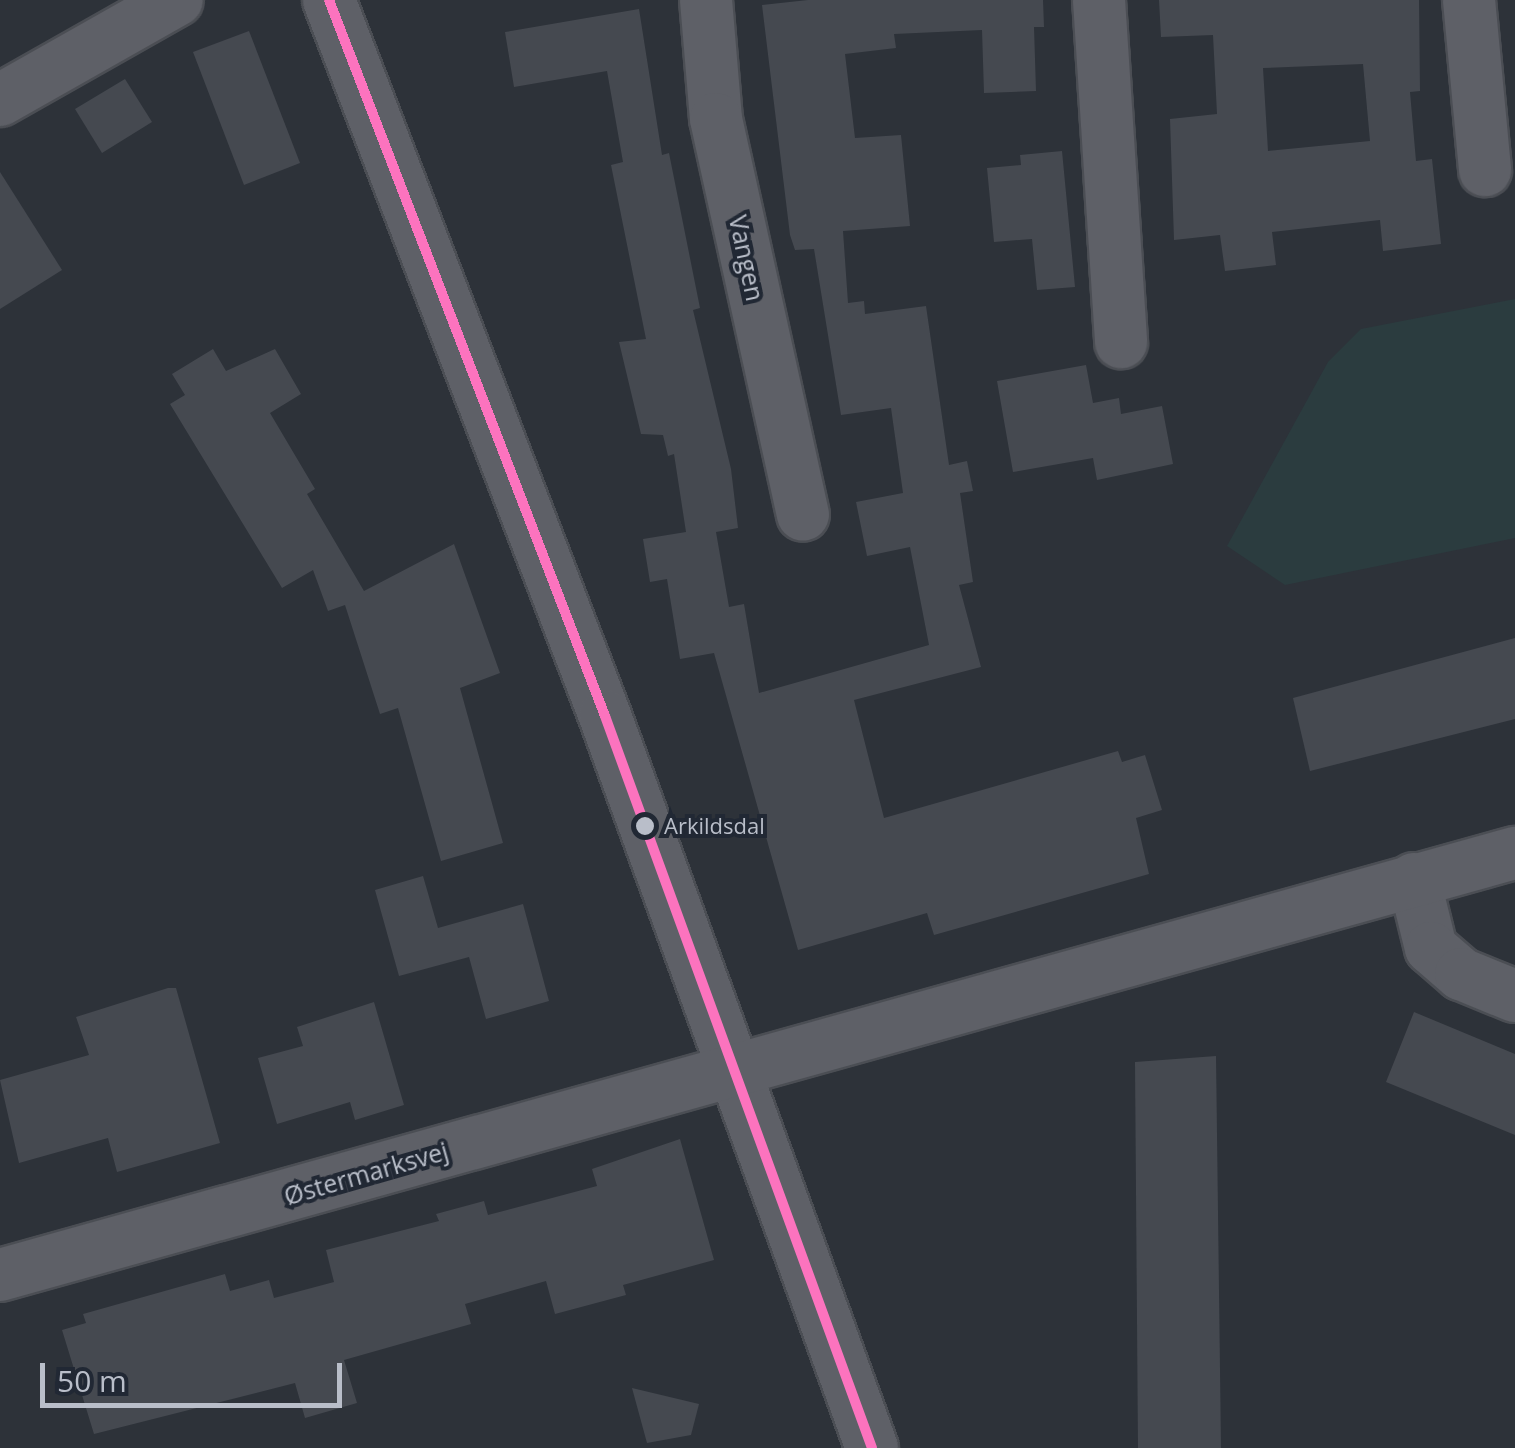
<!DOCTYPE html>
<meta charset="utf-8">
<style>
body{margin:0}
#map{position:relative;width:1515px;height:1448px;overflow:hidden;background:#2d3239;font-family:"Open Sans",sans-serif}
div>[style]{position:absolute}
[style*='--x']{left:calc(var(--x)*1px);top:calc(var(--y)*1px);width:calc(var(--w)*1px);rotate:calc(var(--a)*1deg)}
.green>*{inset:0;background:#2b3c3f}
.building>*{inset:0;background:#454950}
.roads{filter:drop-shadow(2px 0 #4b4e54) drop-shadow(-2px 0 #4b4e54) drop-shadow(0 2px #4b4e54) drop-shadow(0 -2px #4b4e54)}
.minor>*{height:52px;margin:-26px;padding:0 26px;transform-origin:26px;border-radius:26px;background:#5e6067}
.bus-1>*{height:10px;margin:-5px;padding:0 5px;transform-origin:5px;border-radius:5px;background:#fc73be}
.dots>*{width:28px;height:28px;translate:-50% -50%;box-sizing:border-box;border:5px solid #212834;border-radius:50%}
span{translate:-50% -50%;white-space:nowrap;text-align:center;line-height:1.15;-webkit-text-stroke:8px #212834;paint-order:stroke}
.bus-label{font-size:22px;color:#b9bec9}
.left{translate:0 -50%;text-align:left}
.street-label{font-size:25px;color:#b9bec9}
.scale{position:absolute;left:40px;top:1363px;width:302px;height:45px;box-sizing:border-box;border:5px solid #b9bec9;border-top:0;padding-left:12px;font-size:30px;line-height:35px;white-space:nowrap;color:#b9bec9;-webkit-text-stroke:8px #212834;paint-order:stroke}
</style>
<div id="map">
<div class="green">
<i style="clip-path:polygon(1515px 299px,1515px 538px,1285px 585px,1227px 546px,1328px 362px,1361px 329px)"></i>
</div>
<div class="building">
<i style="clip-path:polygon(808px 0,1043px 0,1044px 27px,1034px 27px,1036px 91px,984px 93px,982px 30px,894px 34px,896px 48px,845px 54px,855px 138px,901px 135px,910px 226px,843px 231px,848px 303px,864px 301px,865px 314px,926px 306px,949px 465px,967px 461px,973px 491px,960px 493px,973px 582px,959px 585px,981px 667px,854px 700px,884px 818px,1118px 751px,1122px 762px,1145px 755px,1162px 810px,1136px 818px,1149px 874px,934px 935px,927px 913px,798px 950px,714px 653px,680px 659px,667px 579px,650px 582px,643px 539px,686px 532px,674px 454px,668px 456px,663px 435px,641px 434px,619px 342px,646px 339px,611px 165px,623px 162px,607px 71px,514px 87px,505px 32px,639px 9px,662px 155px,669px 153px,700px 308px,693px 310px,731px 469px,738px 528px,716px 532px,729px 607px,744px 604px,759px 693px,929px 645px,910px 547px,867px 556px,856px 502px,903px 493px,891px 408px,841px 415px,814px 249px,795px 250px,790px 235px,762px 5px)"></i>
<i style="clip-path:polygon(evenodd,1159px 0,1419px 0,1420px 91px,1410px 92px,1416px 161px,1432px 159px,1441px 244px,1383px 251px,1380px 220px,1272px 232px,1276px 265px,1225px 271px,1220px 235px,1174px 240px,1170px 119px,1217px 114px,1213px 35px,1161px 37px,1159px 0,1363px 64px,1370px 141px,1268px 151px,1263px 68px,1363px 64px)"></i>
<i style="clip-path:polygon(249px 31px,300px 163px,244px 185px,193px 52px)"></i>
<i style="clip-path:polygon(125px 79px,152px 122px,102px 153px,75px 109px)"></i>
<i style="clip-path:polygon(1062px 151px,1075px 287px,1037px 290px,1032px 239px,994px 242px,987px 168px,1021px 165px,1020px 155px)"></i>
<i style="clip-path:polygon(0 172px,62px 270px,0 309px)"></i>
<i style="clip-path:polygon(213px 349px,226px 371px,275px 349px,301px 394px,270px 413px,315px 489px,307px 494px,364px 591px,454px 544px,500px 673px,460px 688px,503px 843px,441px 861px,398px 708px,380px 714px,345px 605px,328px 611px,313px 570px,282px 588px,170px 404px,185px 395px,172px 374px)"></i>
<i style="clip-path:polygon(1086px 365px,1093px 403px,1119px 398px,1121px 414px,1162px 406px,1173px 464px,1097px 480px,1093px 458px,1013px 472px,997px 381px)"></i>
<i style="clip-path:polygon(1515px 638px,1515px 719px,1310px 771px,1293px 698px)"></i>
<i style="clip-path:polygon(423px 876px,438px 928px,523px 904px,549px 1001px,486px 1019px,469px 957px,399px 976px,375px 890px)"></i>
<i style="clip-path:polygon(168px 988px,176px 988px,220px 1143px,117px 1172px,108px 1138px,19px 1163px,0 1080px,89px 1055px,76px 1017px)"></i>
<i style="clip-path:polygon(374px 1002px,404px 1105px,355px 1120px,350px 1102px,277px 1124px,258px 1058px,303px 1046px,297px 1027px)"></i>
<i style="clip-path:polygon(1414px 1012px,1515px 1054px,1515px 1135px,1386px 1082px)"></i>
<i style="clip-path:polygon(1216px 1056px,1221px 1448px,1138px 1448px,1135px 1062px)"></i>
<i style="clip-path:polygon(680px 1139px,714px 1260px,623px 1285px,626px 1295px,555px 1314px,546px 1281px,465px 1304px,471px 1324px,344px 1360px,357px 1403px,305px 1418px,295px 1383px,94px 1434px,62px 1330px,86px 1323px,83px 1314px,225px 1274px,230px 1291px,269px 1280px,274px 1298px,334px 1282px,326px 1250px,439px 1221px,436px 1214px,484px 1201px,488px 1215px,597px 1186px,592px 1169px)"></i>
<i style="clip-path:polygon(632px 1388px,699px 1404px,691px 1435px,647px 1443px)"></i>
</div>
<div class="roads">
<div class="minor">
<i style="--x:329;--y:0;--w:767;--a:68.92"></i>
<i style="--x:605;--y:716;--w:779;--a:69.96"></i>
<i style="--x:706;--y:0;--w:119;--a:85.2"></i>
<i style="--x:716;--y:119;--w:405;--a:77.6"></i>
<i style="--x:1099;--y:0;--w:343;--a:86.3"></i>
<i style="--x:1469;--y:0;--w:171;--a:84.6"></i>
<i style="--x:0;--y:100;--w:203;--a:-29.5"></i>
<i style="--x:1414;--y:879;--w:71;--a:76.2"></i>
<i style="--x:1431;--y:948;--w:40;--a:41"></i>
<i style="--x:1461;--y:974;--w:58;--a:22.2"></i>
<i style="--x:0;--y:1275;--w:1573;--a:-15.57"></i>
</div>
</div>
<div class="bus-1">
<i style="--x:329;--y:0;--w:767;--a:68.92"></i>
<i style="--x:605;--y:716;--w:779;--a:69.96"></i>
</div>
<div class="dots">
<i style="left:645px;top:826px;background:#b9bec9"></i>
</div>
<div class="bus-label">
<span class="left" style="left:664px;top:826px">Arkildsdal</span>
</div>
<div class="street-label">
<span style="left:747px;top:258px;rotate:78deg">Vangen</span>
<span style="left:366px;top:1173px;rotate:-16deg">Østermarksvej</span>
</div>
<div class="scale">50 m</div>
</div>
